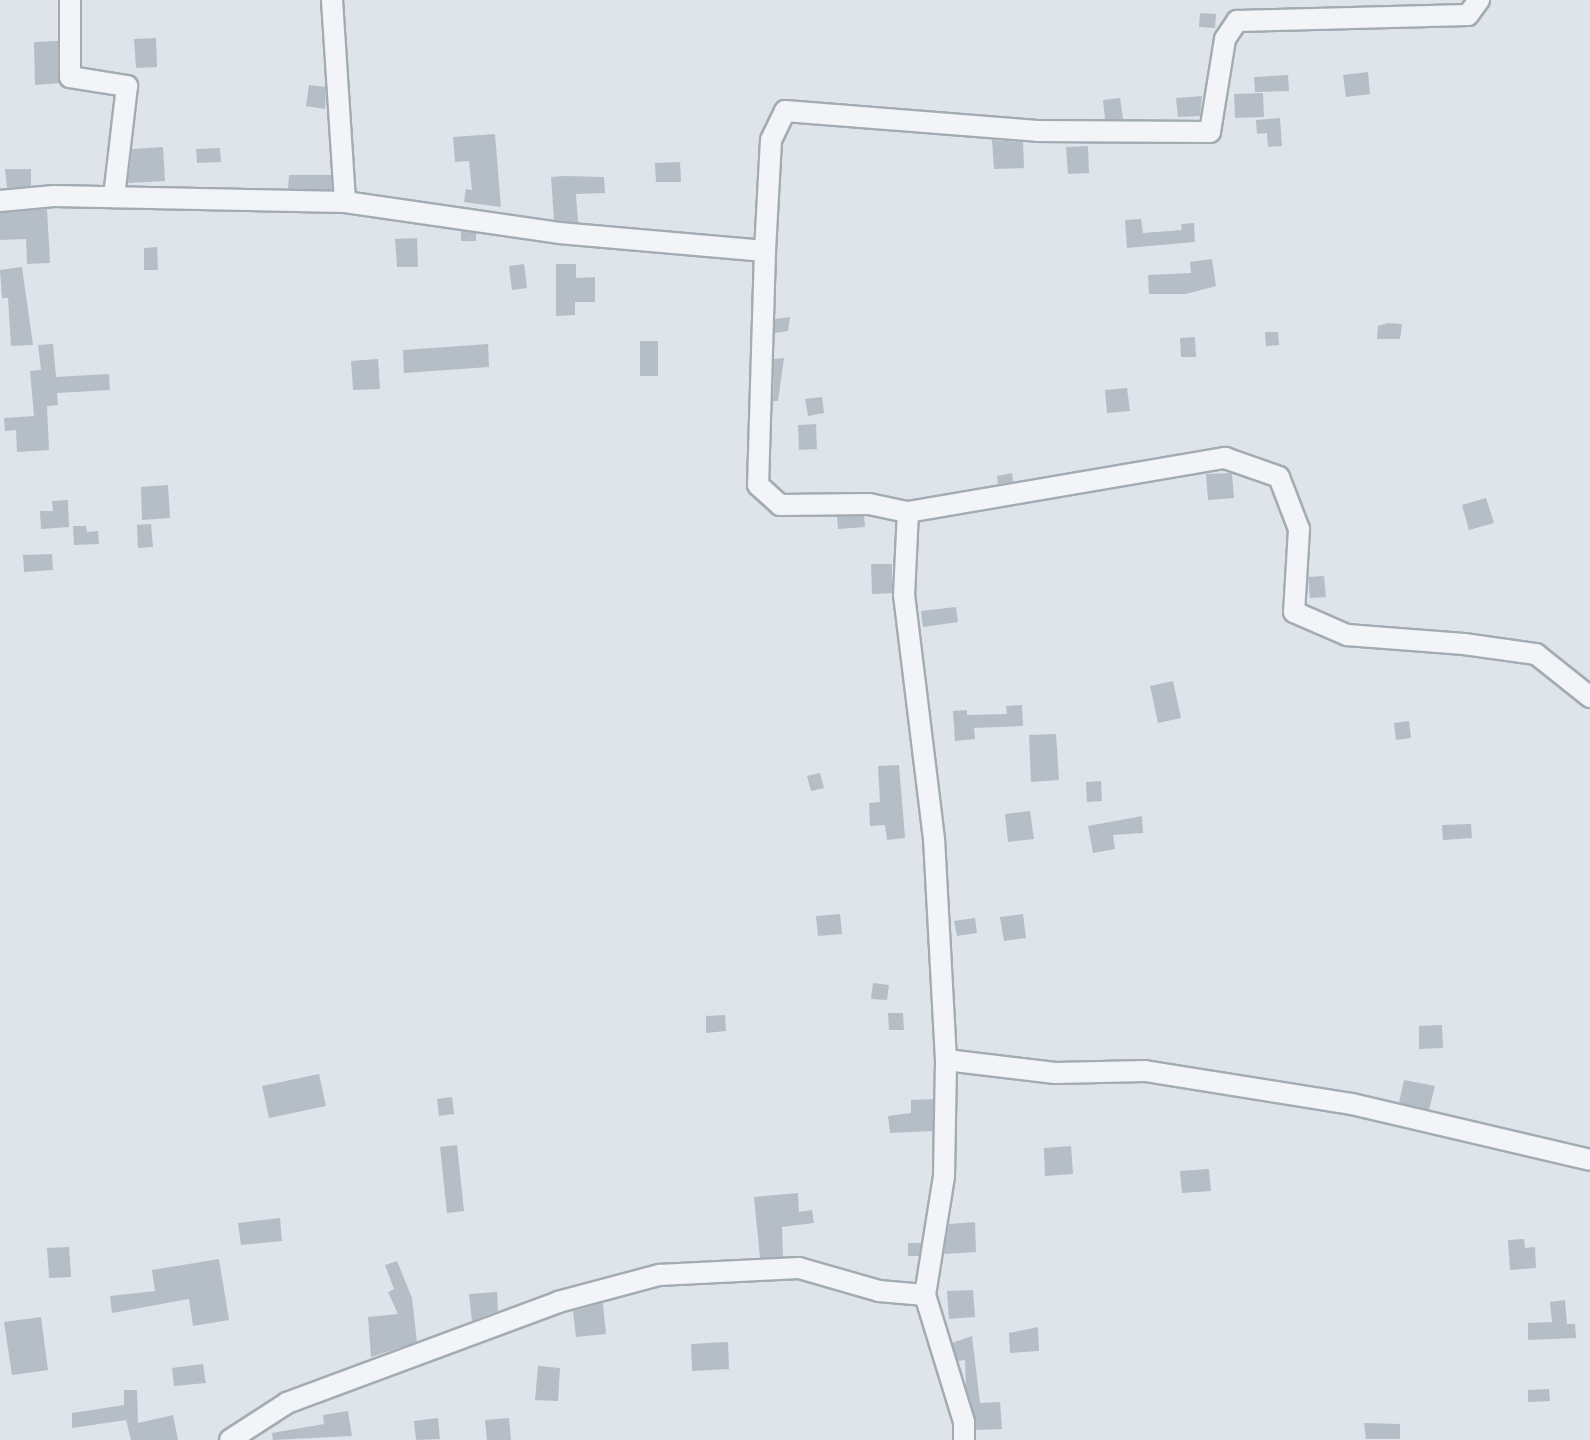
<!DOCTYPE html>
<style>
body{margin:0}
#map{position:relative;width:1590px;height:1440px;overflow:hidden;background:#dee4e9;font-family:Arial,sans-serif}
div>[style]{position:absolute}
[style*='--x']{left:calc(var(--x)*1px);top:calc(var(--y)*1px);width:calc(var(--w)*1px);rotate:calc(var(--a)*1deg)}
.building>*{inset:0;background:#b5bec6}
.roads{filter:drop-shadow(2px 0 #a3acb3) drop-shadow(-2px 0 #a3acb3) drop-shadow(0 2px #a3acb3) drop-shadow(0 -2px #a3acb3)}
.minor>*{height:20px;margin:-10px;padding:0 10px;transform-origin:10px;border-radius:10px;background:#f2f4f7}
span{translate:-50% -50%;white-space:nowrap;text-align:center;line-height:1.15;-webkit-text-stroke:5px #eef3f7;paint-order:stroke}
</style>
<div id="map">
<div class="building">
<i style="clip-path:polygon(1200px 13px,1216px 14px,1215px 28px,1199px 27px)"></i>
<i style="clip-path:polygon(156px 38px,157px 67px,136px 68px,134px 39px)"></i>
<i style="clip-path:polygon(58px 41px,60px 83px,35px 85px,34px 42px)"></i>
<i style="clip-path:polygon(1368px 72px,1370px 94px,1346px 97px,1343px 75px)"></i>
<i style="clip-path:polygon(1288px 75px,1289px 91px,1255px 92px,1254px 77px)"></i>
<i style="clip-path:polygon(309px 85px,326px 87px,325px 109px,306px 106px)"></i>
<i style="clip-path:polygon(1263px 93px,1264px 117px,1235px 118px,1234px 94px)"></i>
<i style="clip-path:polygon(1202px 96px,1200px 116px,1178px 117px,1176px 98px)"></i>
<i style="clip-path:polygon(1120px 98px,1123px 119px,1105px 119px,1103px 100px)"></i>
<i style="clip-path:polygon(1280px 118px,1282px 146px,1268px 147px,1267px 133px,1257px 134px,1256px 120px)"></i>
<i style="clip-path:polygon(495px 134px,501px 207px,464px 202px,466px 189px,472px 190px,469px 161px,455px 162px,453px 137px)"></i>
<i style="clip-path:polygon(992px 140px,1023px 142px,1024px 168px,994px 169px)"></i>
<i style="clip-path:polygon(1088px 146px,1089px 173px,1068px 174px,1066px 147px)"></i>
<i style="clip-path:polygon(163px 147px,165px 181px,128px 183px,132px 149px)"></i>
<i style="clip-path:polygon(220px 148px,221px 162px,197px 163px,196px 149px)"></i>
<i style="clip-path:polygon(680px 162px,681px 182px,656px 182px,655px 163px)"></i>
<i style="clip-path:polygon(5px 169px,31px 169px,31px 186px,7px 188px)"></i>
<i style="clip-path:polygon(289px 175px,331px 175px,332px 190px,288px 189px)"></i>
<i style="clip-path:polygon(565px 176px,604px 177px,605px 193px,576px 194px,578px 223px,554px 220px,551px 177px)"></i>
<i style="clip-path:polygon(47px 209px,50px 263px,27px 264px,26px 239px,0 240px,0 213px)"></i>
<i style="clip-path:polygon(1141px 219px,1143px 233px,1182px 230px,1181px 224px,1194px 223px,1195px 242px,1127px 248px,1125px 220px)"></i>
<i style="clip-path:polygon(461px 231px,476px 233px,476px 241px,461px 241px)"></i>
<i style="clip-path:polygon(417px 238px,418px 267px,397px 267px,395px 239px)"></i>
<i style="clip-path:polygon(157px 247px,158px 270px,144px 270px,144px 248px)"></i>
<i style="clip-path:polygon(1212px 259px,1216px 286px,1186px 294px,1149px 294px,1148px 275px,1191px 273px,1190px 262px)"></i>
<i style="clip-path:polygon(524px 264px,527px 288px,512px 290px,509px 266px)"></i>
<i style="clip-path:polygon(556px 264px,576px 264px,576px 278px,595px 277px,595px 302px,575px 302px,575px 315px,556px 316px)"></i>
<i style="clip-path:polygon(22px 267px,33px 345px,11px 346px,8px 298px,2px 298px,0 270px)"></i>
<i style="clip-path:polygon(790px 317px,788px 331px,775px 333px,775px 319px)"></i>
<i style="clip-path:polygon(1388px 323px,1402px 324px,1400px 339px,1377px 339px,1378px 326px)"></i>
<i style="clip-path:polygon(1265px 332px,1278px 332px,1279px 345px,1266px 346px)"></i>
<i style="clip-path:polygon(1195px 337px,1196px 357px,1181px 357px,1180px 338px)"></i>
<i style="clip-path:polygon(640px 341px,658px 341px,658px 376px,640px 376px)"></i>
<i style="clip-path:polygon(53px 344px,56px 377px,109px 374px,110px 390px,57px 393px,58px 405px,47px 406px,49px 450px,17px 452px,16px 430px,5px 431px,4px 418px,34px 416px,30px 371px,41px 370px,38px 345px)"></i>
<i style="clip-path:polygon(488px 344px,489px 367px,404px 373px,403px 350px)"></i>
<i style="clip-path:polygon(784px 358px,778px 401px,773px 401px,774px 359px)"></i>
<i style="clip-path:polygon(378px 359px,380px 389px,353px 390px,351px 361px)"></i>
<i style="clip-path:polygon(1127px 388px,1130px 411px,1107px 413px,1105px 390px)"></i>
<i style="clip-path:polygon(822px 397px,824px 413px,808px 416px,805px 399px)"></i>
<i style="clip-path:polygon(816px 424px,817px 449px,799px 450px,798px 425px)"></i>
<i style="clip-path:polygon(1012px 473px,1013px 482px,998px 484px,997px 476px)"></i>
<i style="clip-path:polygon(1232px 473px,1234px 498px,1208px 500px,1206px 474px)"></i>
<i style="clip-path:polygon(168px 485px,170px 518px,142px 520px,141px 487px)"></i>
<i style="clip-path:polygon(1486px 498px,1494px 523px,1469px 530px,1462px 505px)"></i>
<i style="clip-path:polygon(68px 500px,69px 527px,41px 529px,40px 511px,53px 511px,52px 501px)"></i>
<i style="clip-path:polygon(837px 516px,864px 516px,865px 527px,838px 529px)"></i>
<i style="clip-path:polygon(151px 524px,153px 547px,138px 548px,137px 525px)"></i>
<i style="clip-path:polygon(73px 526px,86px 526px,87px 532px,98px 531px,99px 544px,74px 545px)"></i>
<i style="clip-path:polygon(52px 554px,53px 570px,24px 572px,23px 555px)"></i>
<i style="clip-path:polygon(871px 564px,892px 564px,892px 593px,872px 594px)"></i>
<i style="clip-path:polygon(1324px 576px,1326px 597px,1310px 598px,1308px 577px)"></i>
<i style="clip-path:polygon(956px 607px,958px 622px,923px 627px,921px 611px)"></i>
<i style="clip-path:polygon(1173px 681px,1181px 718px,1158px 723px,1150px 686px)"></i>
<i style="clip-path:polygon(1022px 705px,1023px 726px,974px 728px,975px 739px,955px 741px,953px 711px,967px 710px,967px 715px,1007px 714px,1006px 706px)"></i>
<i style="clip-path:polygon(1409px 721px,1411px 738px,1396px 740px,1394px 723px)"></i>
<i style="clip-path:polygon(1056px 734px,1059px 780px,1031px 782px,1029px 735px)"></i>
<i style="clip-path:polygon(899px 765px,905px 838px,887px 840px,885px 825px,870px 826px,869px 803px,880px 802px,878px 766px)"></i>
<i style="clip-path:polygon(820px 773px,824px 788px,811px 791px,807px 776px)"></i>
<i style="clip-path:polygon(1101px 781px,1102px 801px,1087px 802px,1086px 782px)"></i>
<i style="clip-path:polygon(1030px 811px,1034px 839px,1008px 842px,1005px 814px)"></i>
<i style="clip-path:polygon(1142px 816px,1143px 833px,1113px 835px,1115px 849px,1093px 853px,1088px 826px)"></i>
<i style="clip-path:polygon(1471px 824px,1472px 838px,1443px 840px,1442px 825px)"></i>
<i style="clip-path:polygon(840px 914px,842px 934px,818px 936px,816px 916px)"></i>
<i style="clip-path:polygon(1023px 914px,1026px 938px,1004px 941px,1000px 917px)"></i>
<i style="clip-path:polygon(975px 918px,977px 933px,957px 936px,954px 921px)"></i>
<i style="clip-path:polygon(873px 983px,889px 985px,887px 1000px,871px 999px)"></i>
<i style="clip-path:polygon(888px 1013px,903px 1013px,904px 1030px,889px 1030px)"></i>
<i style="clip-path:polygon(725px 1015px,726px 1031px,706px 1033px,706px 1016px)"></i>
<i style="clip-path:polygon(1442px 1025px,1443px 1048px,1419px 1049px,1419px 1026px)"></i>
<i style="clip-path:polygon(319px 1074px,326px 1106px,269px 1118px,262px 1086px)"></i>
<i style="clip-path:polygon(1404px 1080px,1435px 1086px,1429px 1110px,1399px 1103px)"></i>
<i style="clip-path:polygon(452px 1097px,454px 1114px,439px 1116px,437px 1099px)"></i>
<i style="clip-path:polygon(933px 1099px,933px 1131px,890px 1133px,888px 1116px,911px 1113px,911px 1100px)"></i>
<i style="clip-path:polygon(457px 1145px,464px 1211px,447px 1213px,440px 1147px)"></i>
<i style="clip-path:polygon(1071px 1146px,1073px 1174px,1045px 1176px,1044px 1148px)"></i>
<i style="clip-path:polygon(1209px 1169px,1211px 1191px,1182px 1193px,1180px 1171px)"></i>
<i style="clip-path:polygon(798px 1193px,799px 1212px,812px 1210px,814px 1223px,782px 1227px,783px 1257px,760px 1258px,754px 1197px)"></i>
<i style="clip-path:polygon(280px 1218px,282px 1241px,241px 1245px,238px 1223px)"></i>
<i style="clip-path:polygon(975px 1222px,976px 1252px,944px 1254px,949px 1224px)"></i>
<i style="clip-path:polygon(1524px 1239px,1525px 1248px,1535px 1247px,1536px 1268px,1510px 1270px,1508px 1240px)"></i>
<i style="clip-path:polygon(908px 1243px,921px 1243px,919px 1256px,908px 1256px)"></i>
<i style="clip-path:polygon(69px 1247px,71px 1277px,49px 1278px,47px 1248px)"></i>
<i style="clip-path:polygon(219px 1259px,229px 1320px,193px 1326px,189px 1299px,112px 1313px,110px 1296px,155px 1291px,152px 1270px)"></i>
<i style="clip-path:polygon(397px 1261px,412px 1298px,417px 1342px,371px 1357px,368px 1317px,398px 1314px,388px 1292px,394px 1289px,385px 1265px)"></i>
<i style="clip-path:polygon(973px 1290px,975px 1317px,949px 1319px,947px 1291px)"></i>
<i style="clip-path:polygon(497px 1292px,498px 1311px,472px 1321px,469px 1294px)"></i>
<i style="clip-path:polygon(1565px 1300px,1567px 1324px,1575px 1324px,1576px 1338px,1528px 1340px,1528px 1323px,1552px 1322px,1550px 1302px)"></i>
<i style="clip-path:polygon(603px 1303px,606px 1334px,576px 1337px,573px 1311px)"></i>
<i style="clip-path:polygon(41px 1317px,48px 1370px,12px 1375px,4px 1322px)"></i>
<i style="clip-path:polygon(1038px 1327px,1039px 1351px,1010px 1353px,1009px 1333px)"></i>
<i style="clip-path:polygon(972px 1336px,980px 1403px,1000px 1402px,1002px 1429px,976px 1430px,966px 1389px,965px 1360px,958px 1361px,952px 1343px)"></i>
<i style="clip-path:polygon(728px 1342px,729px 1369px,692px 1371px,691px 1344px)"></i>
<i style="clip-path:polygon(203px 1364px,206px 1383px,174px 1386px,172px 1368px)"></i>
<i style="clip-path:polygon(538px 1366px,560px 1368px,558px 1401px,535px 1400px)"></i>
<i style="clip-path:polygon(1549px 1389px,1550px 1401px,1528px 1402px,1528px 1390px)"></i>
<i style="clip-path:polygon(124px 1390px,137px 1390px,138px 1423px,173px 1415px,178px 1440px,131px 1440px,126px 1420px,72px 1428px,72px 1413px,124px 1405px)"></i>
<i style="clip-path:polygon(348px 1411px,352px 1436px,273px 1440px,272px 1433px,324px 1424px,323px 1415px)"></i>
<i style="clip-path:polygon(438px 1418px,440px 1439px,416px 1440px,414px 1421px)"></i>
<i style="clip-path:polygon(509px 1418px,511px 1440px,487px 1440px,485px 1420px)"></i>
<i style="clip-path:polygon(1364px 1423px,1400px 1424px,1400px 1439px,1366px 1439px)"></i>
</div>
<div class="roads">
<div class="minor">
<i style="--x:70;--y:0;--w:77;--a:90"></i>
<i style="--x:70;--y:77;--w:58;--a:9"></i>
<i style="--x:127;--y:86;--w:112;--a:96.7"></i>
<i style="--x:332;--y:0;--w:202;--a:86.3"></i>
<i style="--x:0;--y:201;--w:54;--a:-5.3"></i>
<i style="--x:54;--y:196;--w:291;--a:1.2"></i>
<i style="--x:345;--y:202;--w:216;--a:8.2"></i>
<i style="--x:559;--y:233;--w:207;--a:5"></i>
<i style="--x:765;--y:251;--w:234;--a:91.7"></i>
<i style="--x:758;--y:485;--w:30;--a:42"></i>
<i style="--x:780;--y:505;--w:89;--a:-0.6"></i>
<i style="--x:869;--y:504;--w:40;--a:12"></i>
<i style="--x:908;--y:512;--w:322;--a:-9.7"></i>
<i style="--x:1225;--y:458;--w:57;--a:19.4"></i>
<i style="--x:1279;--y:477;--w:56;--a:69"></i>
<i style="--x:1299;--y:529;--w:83;--a:93.4"></i>
<i style="--x:1294;--y:612;--w:58;--a:23.5"></i>
<i style="--x:1347;--y:635;--w:117;--a:4.4"></i>
<i style="--x:1464;--y:644;--w:73;--a:7.9"></i>
<i style="--x:1536;--y:654;--w:69;--a:38.5"></i>
<i style="--x:765;--y:251;--w:111;--a:-86.9"></i>
<i style="--x:771;--y:140;--w:32;--a:-64"></i>
<i style="--x:785;--y:111;--w:253;--a:4.5"></i>
<i style="--x:1037;--y:131;--w:173;--a:0.3"></i>
<i style="--x:1210;--y:132;--w:94;--a:-80.8"></i>
<i style="--x:1225;--y:39;--w:22;--a:-56"></i>
<i style="--x:1237;--y:21;--w:231;--a:-1.5"></i>
<i style="--x:1468;--y:15;--w:19;--a:-54"></i>
<i style="--x:946;--y:1060;--w:110;--a:6.8"></i>
<i style="--x:1055;--y:1073;--w:90;--a:-1.3"></i>
<i style="--x:1145;--y:1071;--w:210;--a:9.1"></i>
<i style="--x:1352;--y:1104;--w:244;--a:13.2"></i>
<i style="--x:925;--y:1295;--w:133;--a:72.9"></i>
<i style="--x:964;--y:1422;--w:18;--a:90"></i>
<i style="--x:230;--y:1440;--w:68;--a:-33"></i>
<i style="--x:287;--y:1403;--w:289;--a:-20.4"></i>
<i style="--x:558;--y:1302;--w:105;--a:-15"></i>
<i style="--x:659;--y:1275;--w:140;--a:-2.9"></i>
<i style="--x:799;--y:1268;--w:83;--a:16"></i>
<i style="--x:879;--y:1291;--w:46;--a:5"></i>
<i style="--x:925;--y:1295;--w:121;--a:-80.9"></i>
<i style="--x:944;--y:1176;--w:116;--a:-89"></i>
<i style="--x:946;--y:1060;--w:221;--a:-93.1"></i>
<i style="--x:934;--y:839;--w:245;--a:-97"></i>
<i style="--x:904;--y:596;--w:84;--a:-87.3"></i>
</div>
</div>
</div>
